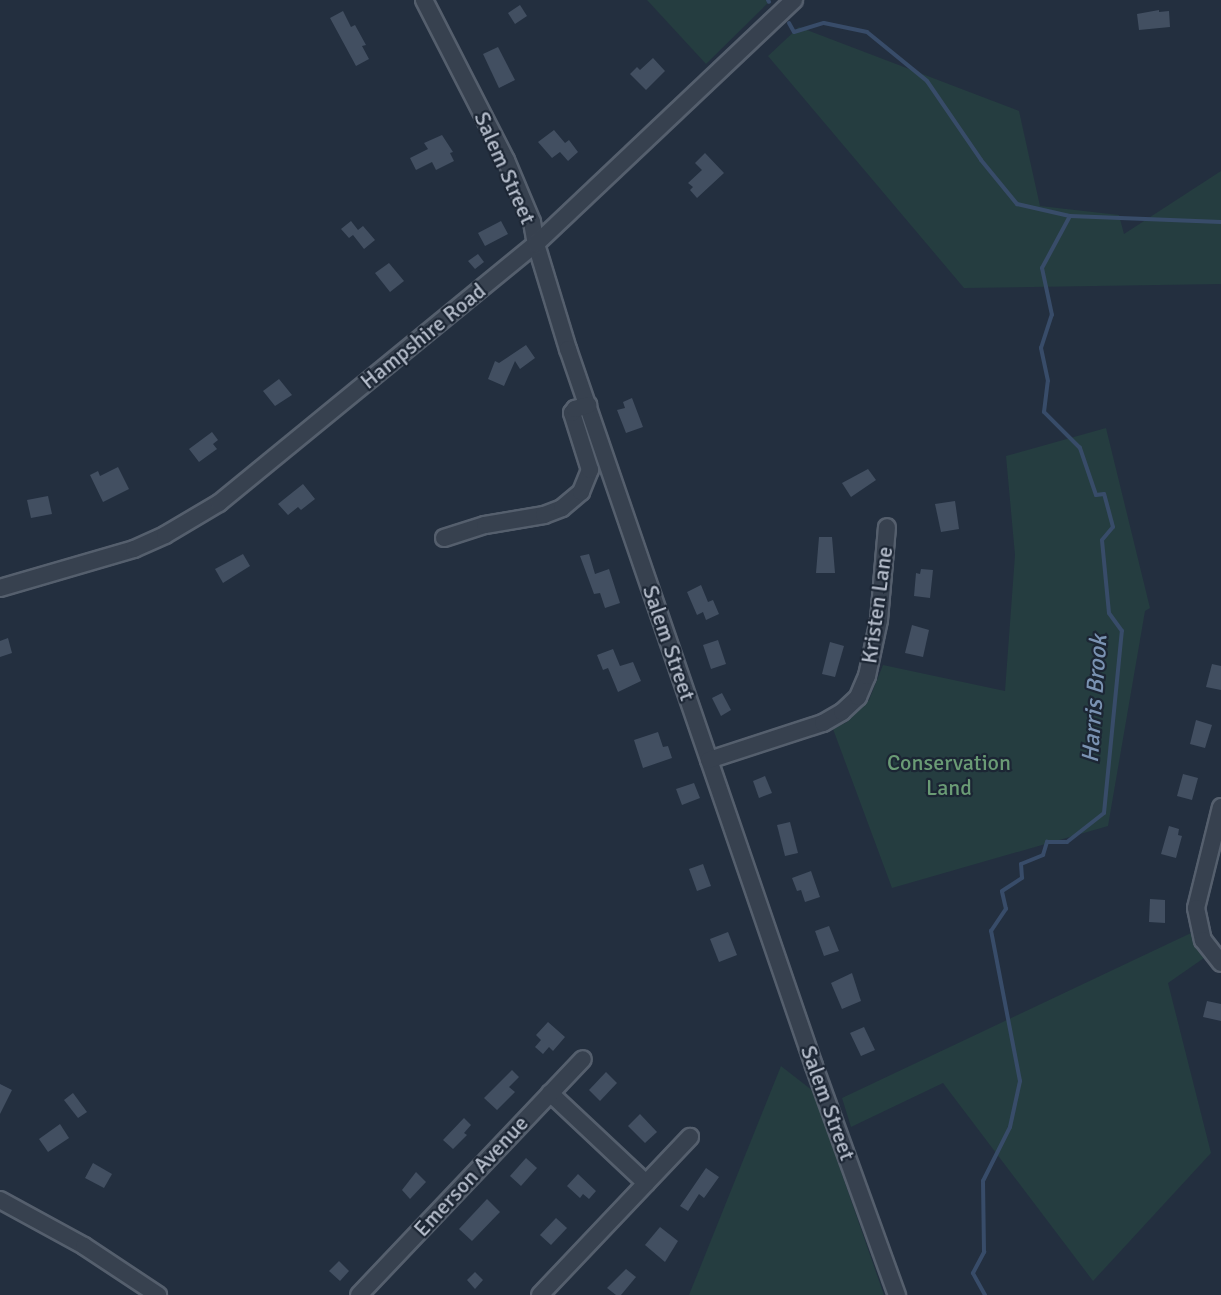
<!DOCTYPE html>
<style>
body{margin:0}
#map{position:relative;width:1221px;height:1295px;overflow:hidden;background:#232f3f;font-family:Signika,sans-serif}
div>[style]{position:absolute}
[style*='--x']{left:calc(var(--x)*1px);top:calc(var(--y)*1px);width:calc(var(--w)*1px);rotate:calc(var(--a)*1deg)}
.green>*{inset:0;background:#253d40}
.stream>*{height:4px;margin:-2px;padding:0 2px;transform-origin:2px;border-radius:2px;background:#384c69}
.building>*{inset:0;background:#424f61}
.roads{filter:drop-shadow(2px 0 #555f6d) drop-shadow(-2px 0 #555f6d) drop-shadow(0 2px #555f6d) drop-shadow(0 -2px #555f6d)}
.minor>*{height:16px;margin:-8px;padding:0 8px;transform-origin:8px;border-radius:8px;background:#37414f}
span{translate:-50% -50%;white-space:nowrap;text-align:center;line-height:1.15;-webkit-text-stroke:4.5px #1c2634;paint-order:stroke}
.street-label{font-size:22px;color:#b4bcca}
.park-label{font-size:22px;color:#6a9b75}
.water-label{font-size:24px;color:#7a92b2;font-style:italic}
</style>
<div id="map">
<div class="green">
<i style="clip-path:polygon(647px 0,771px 0,706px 64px)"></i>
<i style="clip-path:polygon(799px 27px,1019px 111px,1040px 206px,1119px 215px,1124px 234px,1221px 171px,1221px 284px,964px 288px,768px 56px)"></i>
<i style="clip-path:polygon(1106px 428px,1150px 608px,1145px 611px,1108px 826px,892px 888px,833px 729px,847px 722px,869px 700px,883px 665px,1005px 691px,1015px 555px,1006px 456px)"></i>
<i style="clip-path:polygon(1191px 933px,1204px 958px,1168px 983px,1211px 1153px,1093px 1281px,943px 1083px,851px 1127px,842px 1098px)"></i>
<i style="clip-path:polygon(781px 1066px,813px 1091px,884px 1295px,689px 1295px)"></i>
</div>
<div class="stream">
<i style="--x:768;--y:0;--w:2;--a:63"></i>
<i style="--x:789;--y:23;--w:10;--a:61"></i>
<i style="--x:794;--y:32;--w:31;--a:-17"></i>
<i style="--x:824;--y:23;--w:44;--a:11.8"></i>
<i style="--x:867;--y:32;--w:77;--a:39.2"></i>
<i style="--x:927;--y:81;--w:96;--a:55.6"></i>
<i style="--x:981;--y:160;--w:57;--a:50.7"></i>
<i style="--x:1017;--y:204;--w:54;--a:12.8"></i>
<i style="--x:985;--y:1295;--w:25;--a:-119"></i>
<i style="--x:973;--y:1273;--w:24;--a:-62"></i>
<i style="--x:984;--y:1252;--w:71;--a:-90.8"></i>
<i style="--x:983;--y:1181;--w:60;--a:-63.4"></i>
<i style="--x:1010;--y:1127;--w:47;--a:-77.7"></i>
<i style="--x:1020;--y:1081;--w:153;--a:-100.9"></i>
<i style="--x:991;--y:931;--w:27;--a:-56"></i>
<i style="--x:1006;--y:909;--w:18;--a:-103"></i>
<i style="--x:1002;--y:891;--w:24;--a:-33"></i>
<i style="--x:1022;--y:878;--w:14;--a:-94"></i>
<i style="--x:1021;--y:864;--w:24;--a:-22"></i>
<i style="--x:1043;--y:855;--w:14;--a:-73"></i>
<i style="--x:1047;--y:842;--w:20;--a:0"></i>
<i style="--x:1067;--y:842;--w:47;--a:-38.1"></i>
<i style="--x:1104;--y:813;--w:183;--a:-84.4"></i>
<i style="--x:1122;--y:631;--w:22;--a:-126"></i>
<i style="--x:1109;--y:613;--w:73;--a:-95.5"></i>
<i style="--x:1102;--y:540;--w:17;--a:-50"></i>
<i style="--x:1113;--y:527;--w:34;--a:-105"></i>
<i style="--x:1104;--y:494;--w:8;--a:173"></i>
<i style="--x:1096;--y:495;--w:50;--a:-108.8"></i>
<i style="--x:1080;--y:448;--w:51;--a:-135"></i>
<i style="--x:1044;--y:412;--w:31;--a:-83"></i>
<i style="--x:1048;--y:381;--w:34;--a:-102"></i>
<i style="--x:1041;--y:348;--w:35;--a:-72"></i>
<i style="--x:1052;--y:315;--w:48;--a:-102"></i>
<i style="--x:1042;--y:268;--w:59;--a:-61.7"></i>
<i style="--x:1070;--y:216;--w:151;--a:2.3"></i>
</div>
<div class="building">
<i style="clip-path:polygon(520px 5px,527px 16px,515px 24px,508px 13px)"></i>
<i style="clip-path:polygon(1159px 10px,1159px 12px,1169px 11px,1170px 27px,1139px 30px,1137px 14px)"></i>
<i style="clip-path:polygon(343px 11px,351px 27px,355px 25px,366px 45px,362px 46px,369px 59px,356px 66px,330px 18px)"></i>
<i style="clip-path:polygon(498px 47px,515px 80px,499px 88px,483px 54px)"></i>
<i style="clip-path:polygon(653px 58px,665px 71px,646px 90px,630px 74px,637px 67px,640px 70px)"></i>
<i style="clip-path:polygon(554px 130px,565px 143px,569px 140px,578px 152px,568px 161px,560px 152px,552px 158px,538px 142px)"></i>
<i style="clip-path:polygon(442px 135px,453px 152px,450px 153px,454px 161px,436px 170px,432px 162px,416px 170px,410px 158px,428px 149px,424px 143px)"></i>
<i style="clip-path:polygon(705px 153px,724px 173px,697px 198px,690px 190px,693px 187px,688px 183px,702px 170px,695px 163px)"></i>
<i style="clip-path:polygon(351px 221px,358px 230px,363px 226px,375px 240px,364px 249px,353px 235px,349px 238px,341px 229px)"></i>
<i style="clip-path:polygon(501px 221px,508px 234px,485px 246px,478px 233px)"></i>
<i style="clip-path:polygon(478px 254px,484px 262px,475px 269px,468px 261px)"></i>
<i style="clip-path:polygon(389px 263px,404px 281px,390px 292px,375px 273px)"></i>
<i style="clip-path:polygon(526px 345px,535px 358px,520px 369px,515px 361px,504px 386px,488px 379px,495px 361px,499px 363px)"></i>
<i style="clip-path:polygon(279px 379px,292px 395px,275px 406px,263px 391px)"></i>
<i style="clip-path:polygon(632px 398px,643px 427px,626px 433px,617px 410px,625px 408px,623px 402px)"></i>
<i style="clip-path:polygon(212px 432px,218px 440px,213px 444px,217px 449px,199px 462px,189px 449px)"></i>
<i style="clip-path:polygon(118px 467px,129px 489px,103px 502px,90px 475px,98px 471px,100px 476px)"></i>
<i style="clip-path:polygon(868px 469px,876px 480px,851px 497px,842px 483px)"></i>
<i style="clip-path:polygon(303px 484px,315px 499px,301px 510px,298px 507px,288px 515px,278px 504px)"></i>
<i style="clip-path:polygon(48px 496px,52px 514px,31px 518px,27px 500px)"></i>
<i style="clip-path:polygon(955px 501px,959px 529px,941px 532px,935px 504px)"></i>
<i style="clip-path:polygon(819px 537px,832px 537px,835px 573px,816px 573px)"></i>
<i style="clip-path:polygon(243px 554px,250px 566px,223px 583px,215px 569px)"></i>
<i style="clip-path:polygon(589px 554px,595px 574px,609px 569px,620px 603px,605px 608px,600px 593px,594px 594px,580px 556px)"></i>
<i style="clip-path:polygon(921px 569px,933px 570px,930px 598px,914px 596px,916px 573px,920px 574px)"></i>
<i style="clip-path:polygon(701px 585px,708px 602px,713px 600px,719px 614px,706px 620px,703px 612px,697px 615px,687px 592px)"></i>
<i style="clip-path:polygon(912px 625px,929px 630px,923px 657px,905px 653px)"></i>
<i style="clip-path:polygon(8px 638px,12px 653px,0 657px,0 641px)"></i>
<i style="clip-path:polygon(718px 640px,726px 664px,711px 669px,703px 645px)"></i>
<i style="clip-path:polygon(830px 642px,844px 646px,835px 677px,822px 674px)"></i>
<i style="clip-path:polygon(613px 649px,620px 666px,633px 662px,641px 681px,618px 692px,608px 668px,603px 670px,597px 655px)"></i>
<i style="clip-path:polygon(1212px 664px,1221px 666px,1221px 690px,1206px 687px)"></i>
<i style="clip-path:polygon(722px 693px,731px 710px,721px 716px,712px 698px)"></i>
<i style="clip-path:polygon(1196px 720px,1212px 725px,1205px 748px,1190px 744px)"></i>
<i style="clip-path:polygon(658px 732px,663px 747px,668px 746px,672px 758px,643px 768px,634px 740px)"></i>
<i style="clip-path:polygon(1183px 774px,1198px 778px,1192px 800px,1177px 796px)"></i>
<i style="clip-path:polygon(765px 776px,772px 793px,759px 798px,753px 781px)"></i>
<i style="clip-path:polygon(694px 783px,700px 798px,682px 805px,676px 789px)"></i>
<i style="clip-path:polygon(790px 822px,798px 853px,785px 856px,777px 825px)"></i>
<i style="clip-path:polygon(1169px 826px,1179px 829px,1178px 835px,1182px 836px,1176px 858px,1161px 854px)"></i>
<i style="clip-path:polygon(703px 864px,711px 886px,697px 891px,689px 869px)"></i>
<i style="clip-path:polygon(811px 871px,820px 897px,805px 902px,801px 890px,797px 891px,792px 878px)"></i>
<i style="clip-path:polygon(1150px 899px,1165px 900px,1165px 923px,1149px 922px)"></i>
<i style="clip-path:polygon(829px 926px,839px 951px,824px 956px,815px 931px)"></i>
<i style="clip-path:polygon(728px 932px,737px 955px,719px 962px,710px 939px)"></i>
<i style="clip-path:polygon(852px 973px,861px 1001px,842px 1009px,831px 983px)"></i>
<i style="clip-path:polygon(1207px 1001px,1221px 1004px,1221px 1021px,1203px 1017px)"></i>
<i style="clip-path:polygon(548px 1022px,565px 1037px,553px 1051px,549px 1047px,543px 1054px,535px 1047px,541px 1040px,536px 1035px)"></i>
<i style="clip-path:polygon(864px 1027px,875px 1050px,861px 1056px,850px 1033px)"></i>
<i style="clip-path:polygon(512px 1070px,519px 1077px,509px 1087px,515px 1092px,497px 1110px,484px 1098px)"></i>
<i style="clip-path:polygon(606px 1072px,617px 1083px,600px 1101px,589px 1090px)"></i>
<i style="clip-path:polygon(0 1084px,12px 1090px,0 1114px)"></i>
<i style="clip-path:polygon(73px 1093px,87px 1112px,78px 1118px,64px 1100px)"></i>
<i style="clip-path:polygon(640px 1114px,657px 1132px,645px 1143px,628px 1126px)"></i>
<i style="clip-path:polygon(464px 1118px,471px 1125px,464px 1133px,467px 1135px,453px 1149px,443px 1140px)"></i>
<i style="clip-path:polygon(60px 1124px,69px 1138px,48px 1152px,39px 1139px)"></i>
<i style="clip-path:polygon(526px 1158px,537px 1168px,521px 1186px,510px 1176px)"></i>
<i style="clip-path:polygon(93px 1163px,112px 1174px,104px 1188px,85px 1178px)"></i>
<i style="clip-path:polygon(706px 1168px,719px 1177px,704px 1198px,699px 1194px,688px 1211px,680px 1206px)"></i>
<i style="clip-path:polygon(416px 1172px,426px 1182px,410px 1199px,402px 1190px)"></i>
<i style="clip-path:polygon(578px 1174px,596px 1191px,589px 1199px,583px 1194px,580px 1198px,567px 1186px)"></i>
<i style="clip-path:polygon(487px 1199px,500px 1212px,472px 1241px,459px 1229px)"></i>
<i style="clip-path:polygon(556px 1218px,567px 1228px,551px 1245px,540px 1235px)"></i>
<i style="clip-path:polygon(660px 1227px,678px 1241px,665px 1262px,645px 1245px)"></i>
<i style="clip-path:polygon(339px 1261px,349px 1271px,340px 1281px,329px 1271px)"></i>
<i style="clip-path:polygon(626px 1269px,636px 1277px,621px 1295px,616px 1295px,607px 1288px)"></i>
<i style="clip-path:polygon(475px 1272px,483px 1280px,475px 1289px,467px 1280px)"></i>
</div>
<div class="roads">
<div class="minor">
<i style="--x:424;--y:0;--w:180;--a:62.9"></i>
<i style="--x:506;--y:160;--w:67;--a:67.2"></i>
<i style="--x:532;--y:222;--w:22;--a:80"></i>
<i style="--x:536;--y:244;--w:110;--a:73.1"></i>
<i style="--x:568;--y:349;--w:758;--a:71.06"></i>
<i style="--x:814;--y:1066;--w:244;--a:70.1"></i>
<i style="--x:444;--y:538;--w:43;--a:-17.6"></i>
<i style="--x:485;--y:525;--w:60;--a:-9.6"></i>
<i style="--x:544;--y:515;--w:19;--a:-21"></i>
<i style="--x:562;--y:508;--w:25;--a:-40"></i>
<i style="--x:581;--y:492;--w:24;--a:-68"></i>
<i style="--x:590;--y:470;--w:60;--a:-107.5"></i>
<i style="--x:572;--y:413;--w:5;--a:-53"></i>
<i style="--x:575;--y:409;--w:14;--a:-17"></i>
<i style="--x:0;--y:588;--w:140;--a:-16.2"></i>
<i style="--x:134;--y:549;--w:34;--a:-24"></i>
<i style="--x:165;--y:535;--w:63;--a:-30.7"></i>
<i style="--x:219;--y:503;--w:409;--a:-39.3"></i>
<i style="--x:536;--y:244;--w:355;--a:-43.4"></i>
<i style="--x:709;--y:760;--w:120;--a:-18"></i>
<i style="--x:823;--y:723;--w:22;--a:-30"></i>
<i style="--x:842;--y:712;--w:22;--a:-43"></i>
<i style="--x:858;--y:697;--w:23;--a:-67"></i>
<i style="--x:867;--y:676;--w:57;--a:-77.9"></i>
<i style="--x:879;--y:620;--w:93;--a:-85.1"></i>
<i style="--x:1221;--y:807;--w:104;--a:103.9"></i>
<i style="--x:1196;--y:908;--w:33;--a:78"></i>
<i style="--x:1203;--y:940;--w:29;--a:52"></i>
<i style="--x:550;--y:1093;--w:132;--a:43.2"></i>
<i style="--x:0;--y:1200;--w:96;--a:28.7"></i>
<i style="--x:84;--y:1246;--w:89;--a:33.5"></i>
<i style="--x:359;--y:1295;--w:325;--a:-46.5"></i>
<i style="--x:540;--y:1295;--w:218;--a:-46.5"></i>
</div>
</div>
<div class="street-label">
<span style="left:505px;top:168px;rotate:66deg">Salem Street</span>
<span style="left:423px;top:336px;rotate:-39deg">Hampshire Road</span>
<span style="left:877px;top:605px;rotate:-82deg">Kristen Lane</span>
<span style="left:669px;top:643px;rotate:71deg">Salem Street</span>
<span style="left:828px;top:1103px;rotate:70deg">Salem Street</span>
<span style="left:471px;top:1176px;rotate:-47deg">Emerson Avenue</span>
</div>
<div class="park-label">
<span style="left:949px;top:775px">Conservation<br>Land</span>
</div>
<div class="water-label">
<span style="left:1095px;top:699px;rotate:-86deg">Harris Brook</span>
</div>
</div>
